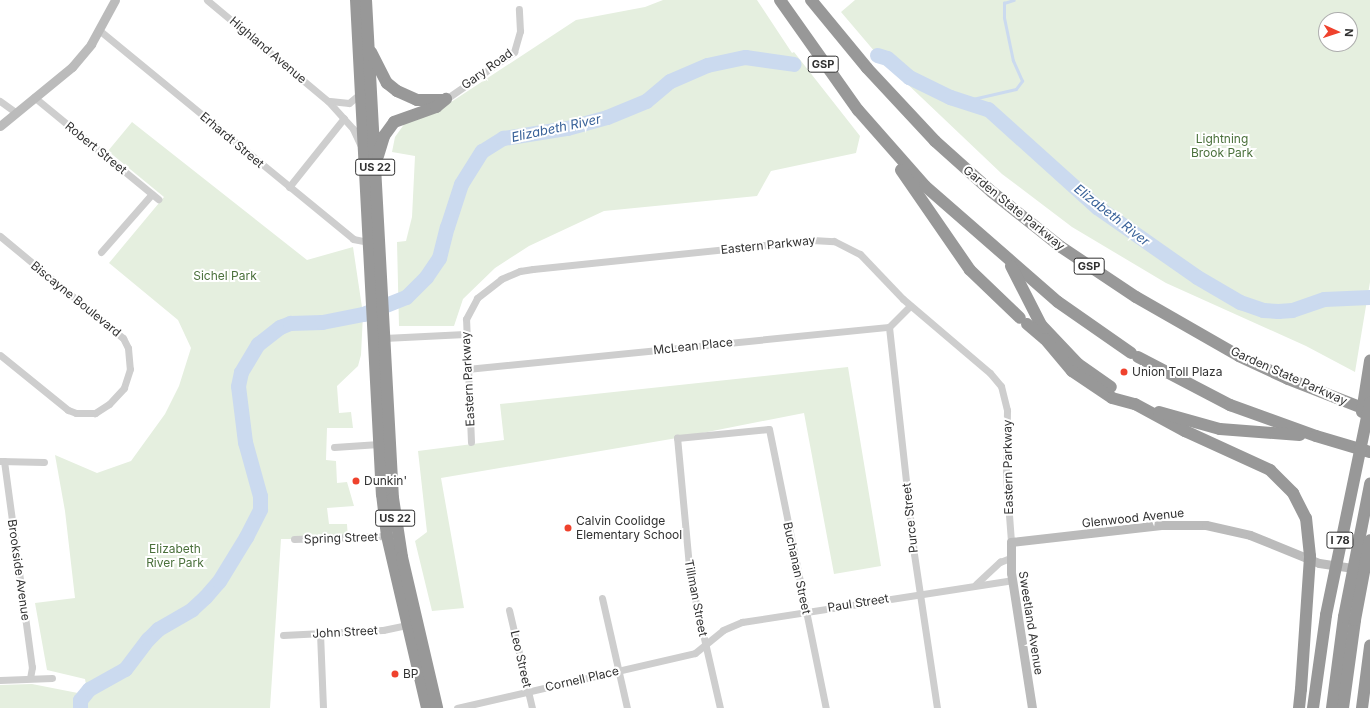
<!DOCTYPE html>
<style>
body{margin:0}
#map{position:relative;width:1370px;height:708px;overflow:hidden;background:#fff;font-family:Inter,sans-serif}
div>[style]{position:absolute}
[style*='--x']{left:calc(var(--x)*1px);top:calc(var(--y)*1px);width:calc(var(--w)*1px);rotate:calc(var(--a)*1deg)}
.green>*{inset:0;background:#e5efdf}
.stream>*{height:2.5px;margin:-1.25px;padding:0 1.25px;transform-origin:1.25px;border-radius:1.25px;background:#cbdaef}
.river>*{height:15px;margin:-7.5px;padding:0 7.5px;transform-origin:7.5px;border-radius:7.5px;background:#cbdaef}
.street>*{height:7px;margin:-3.5px;padding:0 3.5px;transform-origin:3.5px;border-radius:3.5px;background:#cecece}
.secondary>*{height:9px;margin:-4.5px;padding:0 4.5px;transform-origin:4.5px;border-radius:4.5px;background:#bbb}
.highway>*{height:12px;margin:-6px;padding:0 6px;transform-origin:6px;border-radius:6px;background:#989898}
.highway-bridge>*{height:12px;margin:-6px;padding:0 6px;transform-origin:6px;border-radius:6px;background:#989898}
.dots>*{width:11px;height:11px;translate:-50% -50%;box-sizing:border-box;border:2px solid #fff;border-radius:50%}
span{translate:-50% -50%;white-space:nowrap;text-align:center;line-height:1.15;-webkit-text-stroke:4px #fff;paint-order:stroke}
.shield-label span{padding:1px 3px;background:#fff;border:1px solid;border-radius:3px;-webkit-text-stroke-width:0}
.shield-label{font-size:11px;color:#313131;font-weight:700}
.street-label{font-size:12px;color:#313131}
.park-label{font-size:12px;color:#4a703b}
.poi-label{font-size:12px;color:#313131}
.left{translate:0 -50%;text-align:left}
.water-label{font-size:13px;color:#396299;font-style:italic}
.north{position:absolute;left:1318px;top:12px;width:40px;height:40px;box-sizing:border-box;background:#fff;border:1px solid #adadad;border-radius:50%;rotate:93deg;font-size:11px;font-weight:700;line-height:16px;text-align:center;color:#313131}
.north::after{content:'';display:block;margin:auto;width:14px;height:18px;background:#ef422d;clip-path:polygon(50% 0,100% 100%,50% 72%,0 100%)}
</style>
<div id="map">
<div class="green">
<i style="clip-path:polygon(663px 0,757px 0,792px 53px,794px 52px,860px 136px,856px 153px,771px 171px,757px 196px,604px 211px,529px 246px,495px 268px,463px 299px,454px 326px,399px 326px,397px 242px,406px 241px,412px 217px,415px 156px,392px 152px,395px 137px,405px 123px,439px 110px,576px 20px,645px 7px)"></i>
<i style="clip-path:polygon(evenodd,855px 0,1370px 0,1370px 282px,1355px 372px,1306px 346px,1166px 283px,1072px 227px,1002px 174px,881px 59px,841px 12px,855px 0,1326px 20px,1350px 20px,1350px 44px,1326px 44px,1326px 20px)"></i>
<i style="clip-path:polygon(132px 122px,307px 260px,353px 247px,363px 314px,361px 355px,358px 366px,337px 386px,339px 413px,351px 412px,353px 428px,327px 428px,326px 460px,336px 461px,337px 483px,347px 482px,354px 506px,327px 508px,329px 524px,347px 524px,348px 539px,281px 539px,270px 708px,0 708px,0 685px,32px 684px,88px 695px,85px 679px,47px 670px,35px 603px,75px 598px,65px 511px,55px 455px,97px 473px,131px 461px,165px 414px,179px 386px,191px 348px,178px 320px,109px 263px,164px 197px,108px 151px)"></i>
<i style="clip-path:polygon(848px 367px,881px 566px,834px 574px,804px 413px,677px 438px,441px 478px,464px 608px,432px 611px,415px 541px,427px 532px,418px 451px,504px 440px,500px 404px)"></i>
</div>
<div class="stream">
<i style="--x:964;--y:101;--w:53;--a:-13"></i>
<i style="--x:1016;--y:89;--w:10;--a:-53"></i>
<i style="--x:1022;--y:81;--w:22;--a:-114"></i>
<i style="--x:1013;--y:61;--w:44;--a:-101.8"></i>
<i style="--x:1004;--y:18;--w:15;--a:-90"></i>
<i style="--x:1004;--y:3;--w:10;--a:-17"></i>
</div>
<div class="river">
<i style="--x:877;--y:55;--w:10;--a:17"></i>
<i style="--x:887;--y:58;--w:29;--a:41"></i>
<i style="--x:909;--y:77;--w:46;--a:26"></i>
<i style="--x:950;--y:97;--w:40;--a:18"></i>
<i style="--x:988;--y:109;--w:147;--a:42"></i>
<i style="--x:1097;--y:207;--w:122;--a:35"></i>
<i style="--x:1197;--y:277;--w:50;--a:30.2"></i>
<i style="--x:1240;--y:302;--w:24;--a:19"></i>
<i style="--x:1263;--y:310;--w:15;--a:4"></i>
<i style="--x:1278;--y:311;--w:14;--a:-4"></i>
<i style="--x:1292;--y:310;--w:34;--a:-19"></i>
<i style="--x:1324;--y:299;--w:46;--a:-2.5"></i>
<i style="--x:80;--y:708;--w:8;--a:-90"></i>
<i style="--x:80;--y:700;--w:14;--a:-51"></i>
<i style="--x:89;--y:689;--w:41;--a:-29.1"></i>
<i style="--x:125;--y:669;--w:38;--a:-53"></i>
<i style="--x:148;--y:639;--w:14;--a:-45"></i>
<i style="--x:158;--y:629;--w:39;--a:-30"></i>
<i style="--x:192;--y:609;--w:18;--a:-43"></i>
<i style="--x:205;--y:597;--w:21;--a:-49"></i>
<i style="--x:219;--y:581;--w:52;--a:-58.5"></i>
<i style="--x:246;--y:537;--w:31;--a:-63"></i>
<i style="--x:260;--y:509;--w:13;--a:-90"></i>
<i style="--x:260;--y:496;--w:56;--a:-105.5"></i>
<i style="--x:245;--y:442;--w:56;--a:-97.1"></i>
<i style="--x:238;--y:386;--w:14;--a:-78"></i>
<i style="--x:241;--y:372;--w:33;--a:-59"></i>
<i style="--x:258;--y:344;--w:28;--a:-38"></i>
<i style="--x:280;--y:327;--w:11;--a:-22"></i>
<i style="--x:290;--y:323;--w:32;--a:-2"></i>
<i style="--x:322;--y:322;--w:42;--a:-11"></i>
<i style="--x:363;--y:314;--w:46;--a:-21.6"></i>
<i style="--x:406;--y:297;--w:28;--a:-45"></i>
<i style="--x:426;--y:277;--w:23;--a:-56"></i>
<i style="--x:439;--y:258;--w:32;--a:-76"></i>
<i style="--x:447;--y:227;--w:45;--a:-72"></i>
<i style="--x:461;--y:184;--w:39;--a:-58"></i>
<i style="--x:482;--y:151;--w:25;--a:-32"></i>
<i style="--x:503;--y:138;--w:65;--a:-8.9"></i>
<i style="--x:567;--y:128;--w:41;--a:-15.4"></i>
<i style="--x:607;--y:117;--w:42;--a:-22.3"></i>
<i style="--x:646;--y:101;--w:31;--a:-40"></i>
<i style="--x:670;--y:81;--w:40;--a:-23.4"></i>
<i style="--x:707;--y:65;--w:39;--a:-12"></i>
<i style="--x:745;--y:57;--w:49;--a:8.1"></i>
</div>
<div class="street">
<i style="--x:207;--y:0;--w:158;--a:39.9"></i>
<i style="--x:328;--y:101;--w:38;--a:48"></i>
<i style="--x:353;--y:129;--w:17;--a:65"></i>
<i style="--x:99;--y:30;--w:329;--a:39.4"></i>
<i style="--x:353;--y:239;--w:15;--a:11"></i>
<i style="--x:34;--y:97;--w:161;--a:39.4"></i>
<i style="--x:446;--y:99;--w:83;--a:-34.7"></i>
<i style="--x:514;--y:52;--w:22;--a:-74"></i>
<i style="--x:520;--y:31;--w:22;--a:-93"></i>
<i style="--x:0;--y:101;--w:19;--a:36"></i>
<i style="--x:330;--y:101;--w:19;--a:6"></i>
<i style="--x:349;--y:103;--w:16;--a:-40"></i>
<i style="--x:289;--y:187;--w:88;--a:-51.4"></i>
<i style="--x:0;--y:236;--w:160;--a:39.7"></i>
<i style="--x:123;--y:338;--w:11;--a:63"></i>
<i style="--x:128;--y:348;--w:21;--a:85"></i>
<i style="--x:130;--y:369;--w:20;--a:108"></i>
<i style="--x:124;--y:388;--w:22;--a:133"></i>
<i style="--x:109;--y:404;--w:17;--a:147"></i>
<i style="--x:95;--y:413;--w:19;--a:180"></i>
<i style="--x:76;--y:413;--w:9;--a:-159"></i>
<i style="--x:68;--y:410;--w:87;--a:-141"></i>
<i style="--x:101;--y:252;--w:77;--a:-48.7"></i>
<i style="--x:889;--y:327;--w:228;--a:83.7"></i>
<i style="--x:914;--y:554;--w:156;--a:81.5"></i>
<i style="--x:384;--y:338;--w:81;--a:-2.8"></i>
<i style="--x:467;--y:369;--w:424;--a:-5.7"></i>
<i style="--x:889;--y:327;--w:30;--a:-45"></i>
<i style="--x:471;--y:442;--w:123;--a:-92.3"></i>
<i style="--x:466;--y:319;--w:24;--a:-62"></i>
<i style="--x:477;--y:298;--w:31;--a:-38"></i>
<i style="--x:501;--y:279;--w:21;--a:-23"></i>
<i style="--x:520;--y:271;--w:13;--a:-9"></i>
<i style="--x:533;--y:269;--w:281;--a:-5.9"></i>
<i style="--x:812;--y:240;--w:22;--a:3"></i>
<i style="--x:834;--y:241;--w:29;--a:27"></i>
<i style="--x:860;--y:254;--w:62;--a:46.3"></i>
<i style="--x:903;--y:299;--w:114;--a:40.4"></i>
<i style="--x:990;--y:373;--w:17;--a:50"></i>
<i style="--x:1001;--y:386;--w:25;--a:76"></i>
<i style="--x:1007;--y:410;--w:65;--a:90.9"></i>
<i style="--x:1006;--y:475;--w:67;--a:85.7"></i>
<i style="--x:334;--y:447;--w:45;--a:-3.8"></i>
<i style="--x:0;--y:461;--w:44;--a:1.3"></i>
<i style="--x:4;--y:461;--w:208;--a:82.3"></i>
<i style="--x:32;--y:667;--w:11;--a:100"></i>
<i style="--x:294;--y:539;--w:93;--a:-1.8"></i>
<i style="--x:976;--y:584;--w:33;--a:-43"></i>
<i style="--x:1000;--y:562;--w:11;--a:-22"></i>
<i style="--x:602;--y:598;--w:113;--a:77.2"></i>
<i style="--x:509;--y:610;--w:101;--a:76.8"></i>
<i style="--x:320;--y:633;--w:75;--a:87.7"></i>
<i style="--x:283;--y:635;--w:100;--a:-2.9"></i>
<i style="--x:383;--y:630;--w:25;--a:-12"></i>
<i style="--x:0;--y:680;--w:52;--a:-2.2"></i>
<i style="--x:457;--y:708;--w:244;--a:-13"></i>
<i style="--x:695;--y:653;--w:36;--a:-39"></i>
<i style="--x:723;--y:630;--w:21;--a:-23"></i>
<i style="--x:742;--y:622;--w:273;--a:-8.8"></i>
<i style="--x:720;--y:708;--w:134;--a:-102.9"></i>
<i style="--x:690;--y:577;--w:140;--a:-95.3"></i>
<i style="--x:677;--y:438;--w:92;--a:-5.6"></i>
<i style="--x:769;--y:429;--w:285;--a:78.5"></i>
</div>
<div class="secondary">
<i style="--x:0;--y:126;--w:93;--a:-39.3"></i>
<i style="--x:72;--y:67;--w:30;--a:-50"></i>
<i style="--x:91;--y:44;--w:50;--a:-61.4"></i>
<i style="--x:1032;--y:708;--w:137;--a:-98.8"></i>
<i style="--x:1011;--y:573;--w:31;--a:-90"></i>
<i style="--x:1011;--y:542;--w:151;--a:-6.5"></i>
<i style="--x:1161;--y:525;--w:45;--a:0"></i>
<i style="--x:1206;--y:525;--w:45;--a:12.8"></i>
<i style="--x:1250;--y:535;--w:74;--a:22.1"></i>
<i style="--x:1319;--y:563;--w:40;--a:8.5"></i>
</div>
<div class="highway">
<i style="--x:356;--y:0;--w:495;--a:87"></i>
<i style="--x:382;--y:494;--w:42;--a:83.2"></i>
<i style="--x:387;--y:536;--w:177;--a:76.9"></i>
<i style="--x:366;--y:0;--w:499;--a:86.9"></i>
<i style="--x:393;--y:498;--w:60;--a:81.3"></i>
<i style="--x:402;--y:557;--w:155;--a:76.9"></i>
<i style="--x:780;--y:0;--w:135;--a:54.7"></i>
<i style="--x:858;--y:110;--w:101;--a:48.6"></i>
<i style="--x:925;--y:186;--w:176;--a:41.1"></i>
<i style="--x:1058;--y:302;--w:89;--a:34.9"></i>
<i style="--x:811;--y:0;--w:88;--a:50.5"></i>
<i style="--x:867;--y:68;--w:100;--a:47"></i>
<i style="--x:935;--y:141;--w:76;--a:41.8"></i>
<i style="--x:992;--y:192;--w:88;--a:38.6"></i>
<i style="--x:1061;--y:247;--w:90;--a:33.7"></i>
<i style="--x:1136;--y:297;--w:119;--a:29.8"></i>
<i style="--x:1239;--y:356;--w:54;--a:25.1"></i>
<i style="--x:1288;--y:379;--w:88;--a:21.3"></i>
<i style="--x:371;--y:52;--w:35;--a:63"></i>
<i style="--x:387;--y:83;--w:13;--a:39"></i>
<i style="--x:397;--y:91;--w:22;--a:24"></i>
<i style="--x:417;--y:100;--w:26;--a:0"></i>
<i style="--x:378;--y:156;--w:21;--a:-73"></i>
<i style="--x:384;--y:136;--w:17;--a:-54"></i>
<i style="--x:394;--y:122;--w:45;--a:-19.7"></i>
<i style="--x:436;--y:107;--w:13;--a:-39"></i>
<i style="--x:901;--y:170;--w:121;--a:55.4"></i>
<i style="--x:970;--y:270;--w:69;--a:43.8"></i>
<i style="--x:1011;--y:266;--w:66;--a:63"></i>
<i style="--x:1041;--y:325;--w:54;--a:46.5"></i>
<i style="--x:1078;--y:364;--w:40;--a:34.9"></i>
<i style="--x:1027;--y:324;--w:23;--a:40"></i>
<i style="--x:1045;--y:339;--w:42;--a:49.8"></i>
<i style="--x:1072;--y:371;--w:48;--a:34"></i>
<i style="--x:1112;--y:398;--w:24;--a:15"></i>
<i style="--x:1135;--y:404;--w:57;--a:28.4"></i>
<i style="--x:1185;--y:431;--w:94;--a:24.6"></i>
<i style="--x:1270;--y:470;--w:33;--a:45"></i>
<i style="--x:1293;--y:493;--w:28;--a:63"></i>
<i style="--x:1138;--y:357;--w:104;--a:27.6"></i>
<i style="--x:1230;--y:405;--w:91;--a:19.8"></i>
<i style="--x:1316;--y:436;--w:56;--a:16.5"></i>
<i style="--x:1159;--y:412;--w:63;--a:15.6"></i>
<i style="--x:1220;--y:429;--w:80;--a:4.3"></i>
<i style="--x:1299;--y:708;--w:19;--a:-84"></i>
<i style="--x:1313;--y:708;--w:94;--a:-82"></i>
<i style="--x:1332;--y:708;--w:92;--a:-82.5"></i>
<i style="--x:1343;--y:708;--w:89;--a:-82.2"></i>
<i style="--x:1362;--y:708;--w:63;--a:-82.6"></i>
</div>
<div class="highway-bridge">
<i style="--x:1362;--y:412;--w:52;--a:-81.1"></i>
<i style="--x:1326;--y:615;--w:217;--a:-78.3"></i>
<i style="--x:1344;--y:617;--w:136;--a:-78.9"></i>
<i style="--x:1355;--y:620;--w:81;--a:-79.4"></i>
<i style="--x:1301;--y:689;--w:133;--a:-86.1"></i>
<i style="--x:1310;--y:556;--w:38;--a:-96"></i>
</div>
<div class="dots">
<i style="left:1124px;top:372px;background:#ef422d"></i>
<i style="left:356px;top:481px;background:#ef422d"></i>
<i style="left:568px;top:528px;background:#ef422d"></i>
<i style="left:395px;top:674px;background:#ef422d"></i>
</div>
<div class="shield-label">
<span style="left:823px;top:64px">GSP</span>
<span style="left:375px;top:167px">US 22</span>
<span style="left:1089px;top:266px">GSP</span>
<span style="left:395px;top:518px">US 22</span>
<span style="left:1340px;top:540px">I 78</span>
</div>
<div class="street-label">
<span style="left:268px;top:50px;rotate:40deg">Highland Avenue</span>
<span style="left:487px;top:69px;rotate:-36deg">Gary Road</span>
<span style="left:232px;top:140px;rotate:40deg">Erhardt Street</span>
<span style="left:96px;top:148px;rotate:39deg">Robert Street</span>
<span style="left:1014px;top:208px;rotate:39deg">Garden State Parkway</span>
<span style="left:768px;top:245px;rotate:-6deg">Eastern Parkway</span>
<span style="left:76px;top:299px;rotate:39deg">Biscayne Boulevard</span>
<span style="left:693px;top:346px;rotate:-6deg">McLean Place</span>
<span style="left:1289px;top:376px;rotate:24deg">Garden State Parkway</span>
<span style="left:468px;top:379px;rotate:-93deg">Eastern Parkway</span>
<span style="left:1008px;top:467px;rotate:-91deg">Eastern Parkway</span>
<span style="left:910px;top:518px;rotate:-96deg">Purce Street</span>
<span style="left:1133px;top:518px;rotate:-6deg">Glenwood Avenue</span>
<span style="left:341px;top:538px;rotate:-2deg">Spring Street</span>
<span style="left:797px;top:568px;rotate:78deg">Buchanan Street</span>
<span style="left:19px;top:570px;rotate:82deg">Brookside Avenue</span>
<span style="left:696px;top:598px;rotate:79deg">Tillman Street</span>
<span style="left:858px;top:603px;rotate:-9deg">Paul Street</span>
<span style="left:1031px;top:623px;rotate:81deg">Sweetland Avenue</span>
<span style="left:345px;top:632px;rotate:-3deg">John Street</span>
<span style="left:521px;top:659px;rotate:77deg">Leo Street</span>
<span style="left:582px;top:679px;rotate:-13deg">Cornell Place</span>
</div>
<div class="park-label">
<span style="left:1222px;top:146px">Lightning<br>Brook Park</span>
<span style="left:225px;top:276px">Sichel Park</span>
<span style="left:175px;top:556px">Elizabeth<br>River Park</span>
</div>
<div class="poi-label">
<span class="left" style="left:1132px;top:372px">Union Toll Plaza</span>
<span class="left" style="left:364px;top:481px">Dunkin'</span>
<span class="left" style="left:576px;top:528px">Calvin Coolidge<br>Elementary School</span>
<span class="left" style="left:403px;top:674px">BP</span>
</div>
<div class="water-label">
<span style="left:556px;top:128px;rotate:-12deg">Elizabeth River</span>
<span style="left:1112px;top:215px;rotate:38deg">Elizabeth River</span>
</div>
<div class="north">N</div>
</div>
